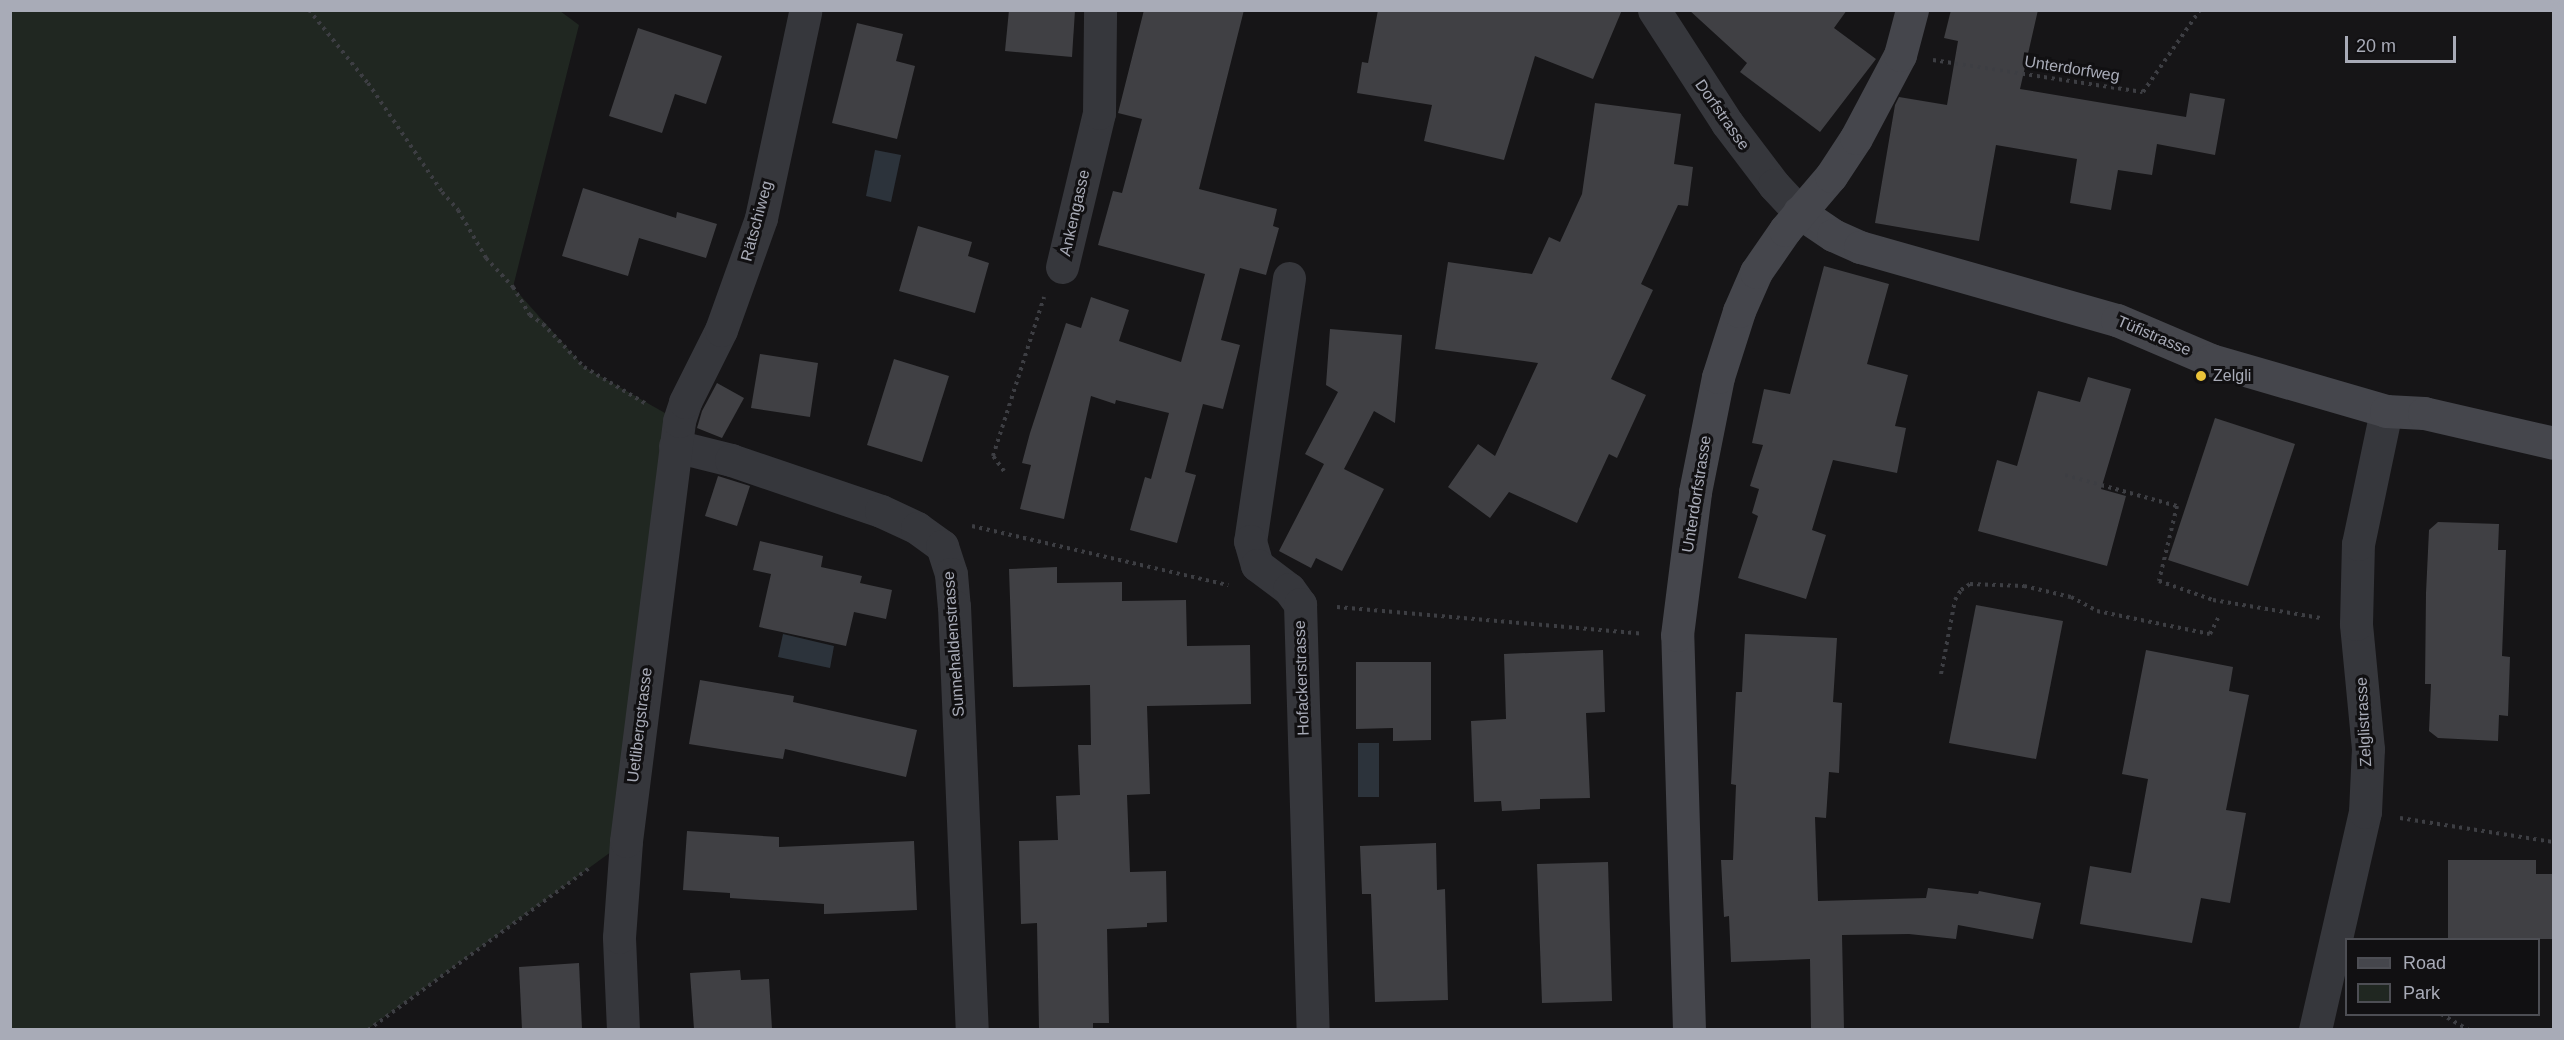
<!DOCTYPE html>
<meta charset="utf-8">
<style>
body{margin:0}
#map{position:relative;width:2564px;height:1040px;overflow:hidden;background:#161517;font-family:Helvetica,sans-serif}
div>[style]{position:absolute}
[style*='--x']{left:calc(var(--x)*1px);top:calc(var(--y)*1px);width:calc(var(--w)*1px);rotate:calc(var(--a)*1deg)}
.green>*{inset:0;background:#202721}
.water>*{inset:0;background:#2c333b}
.building>*{inset:0;background:#404044}
.path>*{height:4px;margin-top:-2px;transform-origin:0;background:repeating-linear-gradient(90deg,#3d3e43 0 3px,transparent 0 7.5px)}
.street>*{height:33px;margin:-16.5px;padding:0 16.5px;transform-origin:16.5px;border-radius:16.5px;background:#36373c}
.secondary>*{height:33px;margin:-16.5px;padding:0 16.5px;transform-origin:16.5px;border-radius:16.5px;background:#45464c}
.dots>*{width:16px;height:16px;translate:-50% -50%;box-sizing:border-box;border:3px solid #111012;border-radius:50%}
span{translate:-50% -50%;white-space:nowrap;text-align:center;line-height:1.15;-webkit-text-stroke:6px #111012;paint-order:stroke}
.street-label{font-size:16px;color:#a8abb7}
.poi-label{font-size:16px;color:#a8abb7}
.left{translate:0 -50%;text-align:left}
.frame{position:absolute;inset:0;border:12px solid #a8abb7;pointer-events:none}
.legend{position:absolute;left:2345px;top:938px;width:195px;height:78px;box-sizing:border-box;background:#111012;border:2px solid #4d4e54;margin:0;padding:8px 10px;list-style:none;font-size:18px;color:#a8abb7}
.legend li{display:flex;align-items:center;gap:12px;height:30px}
.legend b{width:30px;border:2px solid #4d4e54}
.scale{position:absolute;left:2345px;top:36px;width:111px;height:27px;box-sizing:border-box;border:3px solid #a8abb7;border-top:0;padding-left:8px;font-size:18px;line-height:21px;white-space:nowrap;color:#a8abb7;-webkit-text-stroke:4px #111012;paint-order:stroke}
</style>
<div id="map">
<div class="green">
<i style="clip-path:polygon(11px 11px,560px 11px,579px 25px,513px 287px,584px 367px,679px 421px,626px 841px,368px 1029px,11px 1029px)"></i>
</div>
<div class="water">
<i style="clip-path:polygon(875px 150px,901px 155px,891px 202px,866px 196px)"></i>
<i style="clip-path:polygon(783px 634px,834px 646px,830px 668px,778px 657px)"></i>
<i style="clip-path:polygon(1358px 743px,1379px 743px,1379px 797px,1358px 797px)"></i>
</div>
<div class="building">
<i style="clip-path:polygon(1009px 10px,1075px 10px,1072px 57px,1005px 51px)"></i>
<i style="clip-path:polygon(1144px 10px,1244px 10px,1199px 189px,1277px 209px,1273px 226px,1279px 228px,1266px 275px,1240px 268px,1221px 340px,1240px 345px,1223px 409px,1203px 404px,1185px 472px,1196px 475px,1177px 543px,1130px 530px,1145px 477px,1151px 479px,1169px 413px,1116px 400px,1115px 404px,1091px 396px,1064px 519px,1020px 509px,1031px 465px,1022px 463px,1030px 433px,1066px 323px,1081px 328px,1091px 297px,1129px 310px,1119px 341px,1181px 362px,1205px 274px,1098px 245px,1113px 191px,1122px 193px,1142px 119px,1118px 113px)"></i>
<i style="clip-path:polygon(1378px 10px,1622px 10px,1593px 79px,1535px 56px,1504px 160px,1424px 141px,1432px 105px,1357px 93px,1362px 62px,1368px 63px)"></i>
<i style="clip-path:polygon(1689px 10px,1847px 10px,1834px 28px,1876px 59px,1820px 132px,1740px 72px,1747px 63px)"></i>
<i style="clip-path:polygon(1951px 10px,2038px 10px,2020px 89px,2186px 117px,2190px 93px,2225px 99px,2215px 155px,2157px 144px,2152px 175px,2118px 170px,2111px 210px,2070px 203px,2077px 159px,1996px 145px,1979px 241px,1875px 223px,1895px 105px,1899px 97px,1947px 105px,1958px 41px,1944px 38px)"></i>
<i style="clip-path:polygon(857px 23px,903px 34px,896px 61px,915px 66px,897px 139px,832px 123px)"></i>
<i style="clip-path:polygon(638px 28px,722px 56px,706px 104px,675px 94px,662px 133px,609px 116px)"></i>
<i style="clip-path:polygon(1595px 103px,1681px 114px,1674px 164px,1693px 167px,1688px 206px,1678px 205px,1641px 284px,1653px 290px,1611px 379px,1646px 395px,1617px 458px,1609px 454px,1577px 523px,1509px 492px,1490px 518px,1448px 487px,1478px 444px,1495px 456px,1538px 363px,1435px 349px,1448px 262px,1532px 274px,1549px 237px,1560px 242px,1582px 194px)"></i>
<i style="clip-path:polygon(583px 188px,676px 218px,677px 212px,717px 224px,706px 258px,639px 238px,628px 276px,562px 256px)"></i>
<i style="clip-path:polygon(918px 226px,972px 242px,968px 256px,989px 263px,975px 313px,899px 291px)"></i>
<i style="clip-path:polygon(1824px 266px,1889px 284px,1867px 364px,1908px 375px,1895px 426px,1906px 428px,1897px 473px,1833px 460px,1812px 530px,1826px 535px,1806px 599px,1738px 578px,1758px 516px,1752px 513px,1759px 489px,1750px 486px,1763px 445px,1752px 443px,1764px 389px,1790px 394px)"></i>
<i style="clip-path:polygon(1330px 329px,1402px 335px,1395px 423px,1374px 411px,1344px 469px,1384px 489px,1342px 571px,1316px 558px,1311px 568px,1279px 551px,1324px 464px,1305px 454px,1338px 392px,1326px 385px)"></i>
<i style="clip-path:polygon(760px 354px,818px 363px,810px 417px,751px 408px)"></i>
<i style="clip-path:polygon(894px 359px,949px 376px,922px 462px,867px 445px)"></i>
<i style="clip-path:polygon(2088px 377px,2131px 389px,2101px 489px,2126px 496px,2107px 566px,1978px 531px,1997px 460px,2017px 466px,2038px 391px,2080px 402px)"></i>
<i style="clip-path:polygon(717px 383px,744px 398px,722px 438px,697px 428px,702px 411px)"></i>
<i style="clip-path:polygon(2215px 418px,2295px 444px,2248px 586px,2168px 560px)"></i>
<i style="clip-path:polygon(718px 476px,750px 486px,737px 526px,705px 516px)"></i>
<i style="clip-path:polygon(2438px 522px,2499px 524px,2498px 550px,2506px 550px,2502px 656px,2510px 657px,2508px 716px,2499px 715px,2498px 741px,2438px 738px,2429px 731px,2431px 684px,2425px 684px,2426px 593px,2429px 530px)"></i>
<i style="clip-path:polygon(760px 541px,823px 556px,821px 567px,862px 576px,860px 583px,892px 590px,886px 619px,854px 612px,846px 646px,759px 627px,771px 574px,753px 570px)"></i>
<i style="clip-path:polygon(1057px 567px,1057px 583px,1122px 582px,1122px 601px,1186px 600px,1187px 646px,1250px 645px,1251px 704px,1147px 706px,1150px 794px,1127px 795px,1130px 872px,1166px 871px,1167px 922px,1147px 923px,1147px 927px,1107px 929px,1109px 1023px,1093px 1023px,1093px 1029px,1039px 1029px,1037px 923px,1021px 924px,1019px 841px,1058px 840px,1056px 796px,1080px 795px,1078px 745px,1091px 745px,1090px 685px,1013px 687px,1009px 569px)"></i>
<i style="clip-path:polygon(1976px 605px,2063px 621px,2036px 759px,1949px 743px)"></i>
<i style="clip-path:polygon(1745px 634px,1837px 638px,1833px 702px,1842px 703px,1839px 773px,1829px 772px,1826px 818px,1815px 817px,1818px 901px,1926px 898px,1928px 888px,1978px 894px,1979px 891px,2041px 903px,2033px 939px,1958px 925px,1956px 939px,1909px 934px,1842px 935px,1844px 1029px,1811px 1029px,1810px 959px,1731px 962px,1729px 916px,1724px 917px,1721px 860px,1733px 860px,1736px 785px,1731px 784px,1736px 692px,1742px 692px)"></i>
<i style="clip-path:polygon(1603px 650px,1605px 712px,1586px 713px,1590px 798px,1540px 799px,1540px 809px,1502px 811px,1501px 801px,1474px 802px,1471px 721px,1506px 719px,1504px 654px)"></i>
<i style="clip-path:polygon(2146px 650px,2233px 667px,2229px 691px,2249px 695px,2226px 810px,2246px 813px,2230px 903px,2201px 898px,2192px 943px,2080px 924px,2090px 866px,2131px 873px,2148px 779px,2122px 774px)"></i>
<i style="clip-path:polygon(1356px 662px,1431px 662px,1431px 740px,1393px 741px,1393px 728px,1356px 729px)"></i>
<i style="clip-path:polygon(700px 680px,794px 696px,793px 702px,917px 730px,906px 777px,785px 749px,783px 759px,689px 744px)"></i>
<i style="clip-path:polygon(687px 831px,779px 837px,779px 847px,914px 841px,917px 910px,824px 914px,824px 904px,730px 898px,730px 893px,683px 890px)"></i>
<i style="clip-path:polygon(1436px 843px,1437px 890px,1445px 889px,1448px 1000px,1375px 1002px,1371px 894px,1362px 894px,1360px 846px)"></i>
<i style="clip-path:polygon(2448px 860px,2536px 860px,2536px 874px,2553px 874px,2553px 939px,2448px 939px)"></i>
<i style="clip-path:polygon(1608px 862px,1612px 1001px,1542px 1003px,1537px 864px)"></i>
<i style="clip-path:polygon(579px 963px,582px 1029px,522px 1029px,519px 967px)"></i>
<i style="clip-path:polygon(740px 970px,741px 980px,769px 979px,772px 1029px,694px 1029px,690px 973px)"></i>
</div>
<div class="path">
<i style="--x:309;--y:10;--w:94;--a:51.1"></i>
<i style="--x:368;--y:83;--w:132;--a:55.8"></i>
<i style="--x:442;--y:192;--w:24;--a:48"></i>
<i style="--x:458;--y:210;--w:56;--a:59.7"></i>
<i style="--x:486;--y:258;--w:40;--a:47"></i>
<i style="--x:513;--y:287;--w:33;--a:59"></i>
<i style="--x:530;--y:315;--w:16;--a:35"></i>
<i style="--x:543;--y:324;--w:59;--a:46.4"></i>
<i style="--x:584;--y:367;--w:74;--a:30.7"></i>
<i style="--x:1933;--y:60;--w:212;--a:8.7"></i>
<i style="--x:2143;--y:92;--w:100;--a:-55.2"></i>
<i style="--x:1004;--y:471;--w:19;--a:-126"></i>
<i style="--x:993;--y:456;--w:167;--a:-72.2"></i>
<i style="--x:2065;--y:475;--w:116;--a:15.5"></i>
<i style="--x:2177;--y:506;--w:77;--a:103.5"></i>
<i style="--x:2159;--y:581;--w:57;--a:19.4"></i>
<i style="--x:2213;--y:600;--w:109;--a:9.5"></i>
<i style="--x:972;--y:526;--w:263;--a:13"></i>
<i style="--x:1337;--y:607;--w:307;--a:5"></i>
<i style="--x:1941;--y:674;--w:75;--a:-79.3"></i>
<i style="--x:1955;--y:600;--w:12;--a:-59"></i>
<i style="--x:1961;--y:590;--w:11;--a:-34"></i>
<i style="--x:1970;--y:584;--w:54;--a:2.1"></i>
<i style="--x:2024;--y:586;--w:48;--a:13.2"></i>
<i style="--x:2071;--y:597;--w:30;--a:28"></i>
<i style="--x:2097;--y:611;--w:115;--a:11.5"></i>
<i style="--x:2210;--y:634;--w:18;--a:-63"></i>
<i style="--x:2400;--y:818;--w:156;--a:8.9"></i>
<i style="--x:2441;--y:1014;--w:32;--a:30"></i>
<i style="--x:368;--y:1030;--w:274;--a:-36.2"></i>
</div>
<div class="street">
<i style="--x:1654;--y:10;--w:135;--a:57.1"></i>
<i style="--x:1727;--y:123;--w:78;--a:52.8"></i>
<i style="--x:1774;--y:185;--w:37;--a:47"></i>
<i style="--x:1062;--y:267;--w:158;--a:-76.5"></i>
<i style="--x:1099;--y:113;--w:103;--a:-89.4"></i>
<i style="--x:1289;--y:278;--w:266;--a:98.4"></i>
<i style="--x:1250;--y:541;--w:25;--a:74"></i>
<i style="--x:1257;--y:565;--w:40;--a:37"></i>
<i style="--x:1289;--y:589;--w:19;--a:54"></i>
<i style="--x:1300;--y:604;--w:426;--a:88.3"></i>
<i style="--x:675;--y:446;--w:58;--a:14"></i>
<i style="--x:731;--y:460;--w:158;--a:18.8"></i>
<i style="--x:881;--y:511;--w:40;--a:25"></i>
<i style="--x:917;--y:528;--w:31;--a:36"></i>
<i style="--x:942;--y:546;--w:29;--a:72"></i>
<i style="--x:951;--y:574;--w:32;--a:85"></i>
<i style="--x:954;--y:606;--w:424;--a:87.6"></i>
<i style="--x:623;--y:1030;--w:93;--a:-92.5"></i>
<i style="--x:619;--y:937;--w:96;--a:-85.8"></i>
<i style="--x:626;--y:841;--w:423;--a:-82.8"></i>
<i style="--x:679;--y:421;--w:20;--a:-72"></i>
<i style="--x:685;--y:402;--w:80;--a:-63.4"></i>
<i style="--x:721;--y:330;--w:119;--a:-70.3"></i>
<i style="--x:761;--y:218;--w:211;--a:-77.9"></i>
<i style="--x:2315;--y:1030;--w:224;--a:-77.1"></i>
<i style="--x:2365;--y:812;--w:63;--a:-87.3"></i>
<i style="--x:2368;--y:749;--w:126;--a:-95.5"></i>
<i style="--x:2356;--y:624;--w:80;--a:-88.6"></i>
<i style="--x:2358;--y:544;--w:136;--a:-78.1"></i>
</div>
<div class="secondary">
<i style="--x:1799;--y:212;--w:41;--a:34.1"></i>
<i style="--x:1833;--y:235;--w:30;--a:24"></i>
<i style="--x:1860;--y:247;--w:267;--a:15.9"></i>
<i style="--x:2117;--y:320;--w:102;--a:23.1"></i>
<i style="--x:2211;--y:360;--w:182;--a:16.2"></i>
<i style="--x:2386;--y:411;--w:38;--a:3"></i>
<i style="--x:2424;--y:413;--w:133;--a:13"></i>
<i style="--x:1689;--y:1030;--w:395;--a:-91.7"></i>
<i style="--x:1677;--y:635;--w:144;--a:-82.8"></i>
<i style="--x:1695;--y:492;--w:117;--a:-78.7"></i>
<i style="--x:1718;--y:377;--w:69;--a:-72.3"></i>
<i style="--x:1739;--y:311;--w:43;--a:-66.4"></i>
<i style="--x:1756;--y:272;--w:51;--a:-55.4"></i>
<i style="--x:1785;--y:230;--w:71;--a:-49.6"></i>
<i style="--x:1831;--y:176;--w:45;--a:-56.7"></i>
<i style="--x:1856;--y:138;--w:94;--a:-62.1"></i>
<i style="--x:1900;--y:55;--w:47;--a:-75.1"></i>
</div>
<div class="dots">
<i style="left:2201px;top:376px;background:#ebc339"></i>
</div>
<div class="street-label">
<span style="left:2072px;top:69px;rotate:9deg">Unterdorfweg</span>
<span style="left:1722px;top:115px;rotate:55deg">Dorfstrasse</span>
<span style="left:1075px;top:213px;rotate:-77deg">Ankengasse</span>
<span style="left:757px;top:221px;rotate:-75deg">Rätschiweg</span>
<span style="left:2154px;top:336px;rotate:23deg">Tüfistrasse</span>
<span style="left:1697px;top:494px;rotate:-81deg">Unterdorfstrasse</span>
<span style="left:954px;top:644px;rotate:-94deg">Sunnehaldenstrasse</span>
<span style="left:1302px;top:678px;rotate:-92deg">Hofackerstrasse</span>
<span style="left:2364px;top:722px;rotate:-93deg">Zelglistrasse</span>
<span style="left:640px;top:725px;rotate:-83deg">Uetlibergstrasse</span>
</div>
<div class="poi-label">
<span class="left" style="left:2213px;top:376px">Zelgli</span>
</div>
<div class="frame"></div>
<ul class="legend">
<li><b style="height:8px;background:#45464c"></b>Road</li>
<li><b style="height:16px;background:#202721"></b>Park</li>
</ul>
<div class="scale">20 m</div>
</div>
